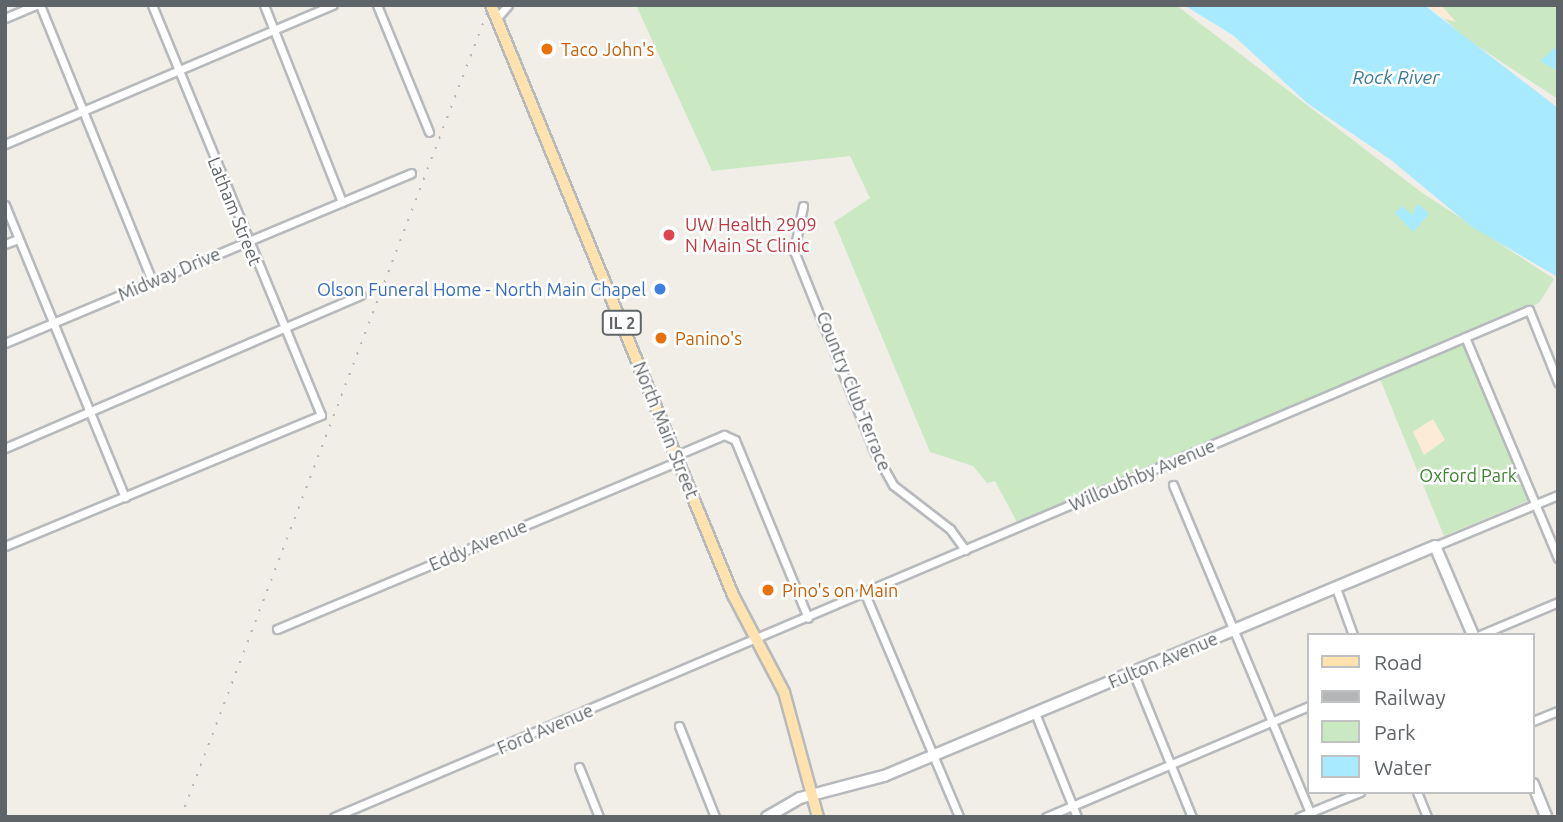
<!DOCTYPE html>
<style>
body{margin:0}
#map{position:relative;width:1563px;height:822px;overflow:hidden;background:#f1ede7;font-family:Ubuntu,sans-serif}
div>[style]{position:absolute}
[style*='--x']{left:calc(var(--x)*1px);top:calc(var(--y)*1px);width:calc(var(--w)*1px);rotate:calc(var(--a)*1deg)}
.green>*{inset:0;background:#cae9c3}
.sand>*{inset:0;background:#fcecd7}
.water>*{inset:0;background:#a8eaff}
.roads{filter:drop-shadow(2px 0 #b7babd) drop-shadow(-2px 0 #b7babd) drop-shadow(0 2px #b7babd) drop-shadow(0 -2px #b7babd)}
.street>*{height:7px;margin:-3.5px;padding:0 3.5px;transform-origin:3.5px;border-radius:3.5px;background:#fff}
.secondary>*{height:10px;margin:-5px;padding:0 5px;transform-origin:5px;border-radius:5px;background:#fff}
.primary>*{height:10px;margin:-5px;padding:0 5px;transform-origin:5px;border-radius:5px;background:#ffe2ad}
.rail>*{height:2px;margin-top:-1px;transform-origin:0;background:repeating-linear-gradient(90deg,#b5b6b7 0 2px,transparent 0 11px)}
.dots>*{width:19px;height:19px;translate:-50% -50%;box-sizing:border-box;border:4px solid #fff;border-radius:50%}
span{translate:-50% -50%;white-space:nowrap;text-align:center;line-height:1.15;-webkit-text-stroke:5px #fff;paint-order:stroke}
.shield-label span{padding:2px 5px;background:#fff;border:2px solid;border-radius:5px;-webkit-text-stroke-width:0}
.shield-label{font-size:16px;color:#5e6467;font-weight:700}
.food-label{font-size:18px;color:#c56008}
.left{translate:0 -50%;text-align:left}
.street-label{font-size:18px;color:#5e6467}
.health-label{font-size:18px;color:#be3a42}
.shop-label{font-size:18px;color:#366cbe}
.right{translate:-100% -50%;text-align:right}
.park-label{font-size:18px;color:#3d8231}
.water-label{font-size:19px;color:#387b9a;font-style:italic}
.frame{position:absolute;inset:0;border:7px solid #5e6467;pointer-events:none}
.legend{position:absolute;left:1307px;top:633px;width:228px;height:161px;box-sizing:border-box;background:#fff;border:2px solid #bfc1c2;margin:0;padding:9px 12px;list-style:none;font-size:21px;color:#5e6467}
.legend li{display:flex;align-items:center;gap:14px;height:35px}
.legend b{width:35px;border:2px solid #bfc1c2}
</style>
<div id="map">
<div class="green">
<i style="clip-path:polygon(636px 5px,1176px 5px,1421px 192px,1554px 279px,1539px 303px,1017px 522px,995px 481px,987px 483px,973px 466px,930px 452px,834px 222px,870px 198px,850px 156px,712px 171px)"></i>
<i style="clip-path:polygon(1429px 5px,1558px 5px,1558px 99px,1465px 38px)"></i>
<i style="clip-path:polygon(1463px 344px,1528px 501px,1444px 536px,1380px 379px)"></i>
</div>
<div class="sand">
<i style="clip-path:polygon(1426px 5px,1441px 5px,1456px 22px,1445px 19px)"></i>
<i style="clip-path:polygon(1433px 419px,1445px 440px,1424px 455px,1413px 432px)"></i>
</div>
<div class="water">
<i style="clip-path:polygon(1184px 5px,1424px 5px,1558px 108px,1558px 277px,1472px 227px,1391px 160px,1307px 103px,1234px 36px)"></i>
<i style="clip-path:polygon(1558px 45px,1558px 71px,1540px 61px)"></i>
<i style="clip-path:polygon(1418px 204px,1429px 214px,1413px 232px,1395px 213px,1402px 206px,1412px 215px)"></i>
</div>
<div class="roads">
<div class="street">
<i style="--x:40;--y:5;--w:298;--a:67.9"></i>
<i style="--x:264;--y:5;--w:212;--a:68.4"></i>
<i style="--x:377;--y:5;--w:137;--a:67.7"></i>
<i style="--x:5;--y:18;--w:34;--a:-23"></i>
<i style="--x:496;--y:19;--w:18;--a:-49"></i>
<i style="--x:5;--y:144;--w:356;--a:-23"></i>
<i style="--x:5;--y:205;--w:316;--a:67.7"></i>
<i style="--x:803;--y:206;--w:46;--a:101.3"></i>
<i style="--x:794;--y:251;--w:213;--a:68.2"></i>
<i style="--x:873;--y:449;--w:41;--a:60.9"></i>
<i style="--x:893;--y:485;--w:72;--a:37.7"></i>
<i style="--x:950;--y:529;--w:26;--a:54"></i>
<i style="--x:5;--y:244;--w:14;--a:-21"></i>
<i style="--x:1465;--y:337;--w:240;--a:67.2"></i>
<i style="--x:5;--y:343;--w:440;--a:-22.7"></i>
<i style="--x:5;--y:448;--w:387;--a:-23.3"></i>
<i style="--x:677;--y:455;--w:51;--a:-23.1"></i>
<i style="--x:724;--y:435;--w:12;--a:24"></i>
<i style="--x:735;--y:440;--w:192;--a:67.7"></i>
<i style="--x:1173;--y:485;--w:360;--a:67.3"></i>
<i style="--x:5;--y:546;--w:342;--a:-22.5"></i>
<i style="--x:321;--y:415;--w:443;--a:-112.4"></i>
<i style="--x:1435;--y:546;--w:133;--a:-22.5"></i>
<i style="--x:1336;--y:588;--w:50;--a:70.1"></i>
<i style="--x:865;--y:594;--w:242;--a:67.1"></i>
<i style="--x:277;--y:629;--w:436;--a:-22.7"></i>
<i style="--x:1480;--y:635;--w:85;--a:-22.9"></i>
<i style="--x:1133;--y:672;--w:157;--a:67.9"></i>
<i style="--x:1035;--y:713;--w:112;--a:68"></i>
<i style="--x:1533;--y:721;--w:27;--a:-22"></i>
<i style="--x:679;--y:726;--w:98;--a:68.4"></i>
<i style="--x:579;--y:767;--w:54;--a:68.2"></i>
<i style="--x:1417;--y:792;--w:27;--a:68"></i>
<i style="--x:334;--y:817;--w:1298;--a:-22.99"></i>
<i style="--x:1529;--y:310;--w:78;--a:68.1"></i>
<i style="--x:1046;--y:817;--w:285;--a:-22.9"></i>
<i style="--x:1299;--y:817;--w:66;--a:-22.3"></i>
</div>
<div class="secondary">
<i style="--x:1533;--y:784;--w:35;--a:68"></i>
<i style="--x:767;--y:817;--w:38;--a:-30"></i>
<i style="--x:800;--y:798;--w:87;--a:-14.7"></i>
<i style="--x:884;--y:776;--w:597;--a:-22.66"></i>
<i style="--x:1435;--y:546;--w:97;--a:66.9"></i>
</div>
<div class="primary">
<i style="--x:491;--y:5;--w:638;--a:67.7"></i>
<i style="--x:733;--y:595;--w:110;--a:62.3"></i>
<i style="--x:784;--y:692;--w:130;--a:74.8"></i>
</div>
</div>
<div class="rail">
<i style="--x:181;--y:817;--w:869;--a:-69.17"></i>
</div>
<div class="dots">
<i style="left:547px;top:49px;background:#e8710a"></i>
<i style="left:669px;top:235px;background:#e0444e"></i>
<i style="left:660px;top:289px;background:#3f7fe0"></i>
<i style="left:661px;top:338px;background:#e8710a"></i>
<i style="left:768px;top:590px;background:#e8710a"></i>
</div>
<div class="shield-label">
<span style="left:622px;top:323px">IL 2</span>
</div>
<div class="food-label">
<span class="left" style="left:561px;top:49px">Taco John's</span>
<span class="left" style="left:675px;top:338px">Panino's</span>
<span class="left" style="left:782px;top:590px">Pino's on Main</span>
</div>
<div class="street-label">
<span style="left:235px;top:211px;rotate:68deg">Latham Street</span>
<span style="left:169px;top:274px;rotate:-23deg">Midway Drive</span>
<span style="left:854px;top:391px;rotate:68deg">Country Club Terrace</span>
<span style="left:666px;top:430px;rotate:68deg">North Main Street</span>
<span style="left:1142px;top:475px;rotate:-23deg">Willoubhby Avenue</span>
<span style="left:478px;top:545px;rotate:-23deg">Eddy Avenue</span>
<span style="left:1163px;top:660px;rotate:-23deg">Fulton Avenue</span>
<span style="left:545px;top:729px;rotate:-23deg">Ford Avenue</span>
</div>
<div class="health-label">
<span class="left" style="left:685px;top:235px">UW Health 2909<br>N Main St Clinic</span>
</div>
<div class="shop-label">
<span class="right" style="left:646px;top:289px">Olson Funeral Home - North Main Chapel</span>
</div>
<div class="park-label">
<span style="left:1468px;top:475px">Oxford Park</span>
</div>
<div class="water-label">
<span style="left:1396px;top:78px">Rock River</span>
</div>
<div class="frame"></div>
<ul class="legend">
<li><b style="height:9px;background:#ffe2ad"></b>Road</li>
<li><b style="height:9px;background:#b5b6b7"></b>Railway</li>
<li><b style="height:19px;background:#cae9c3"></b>Park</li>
<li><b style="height:19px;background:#a8eaff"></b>Water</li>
</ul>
</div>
